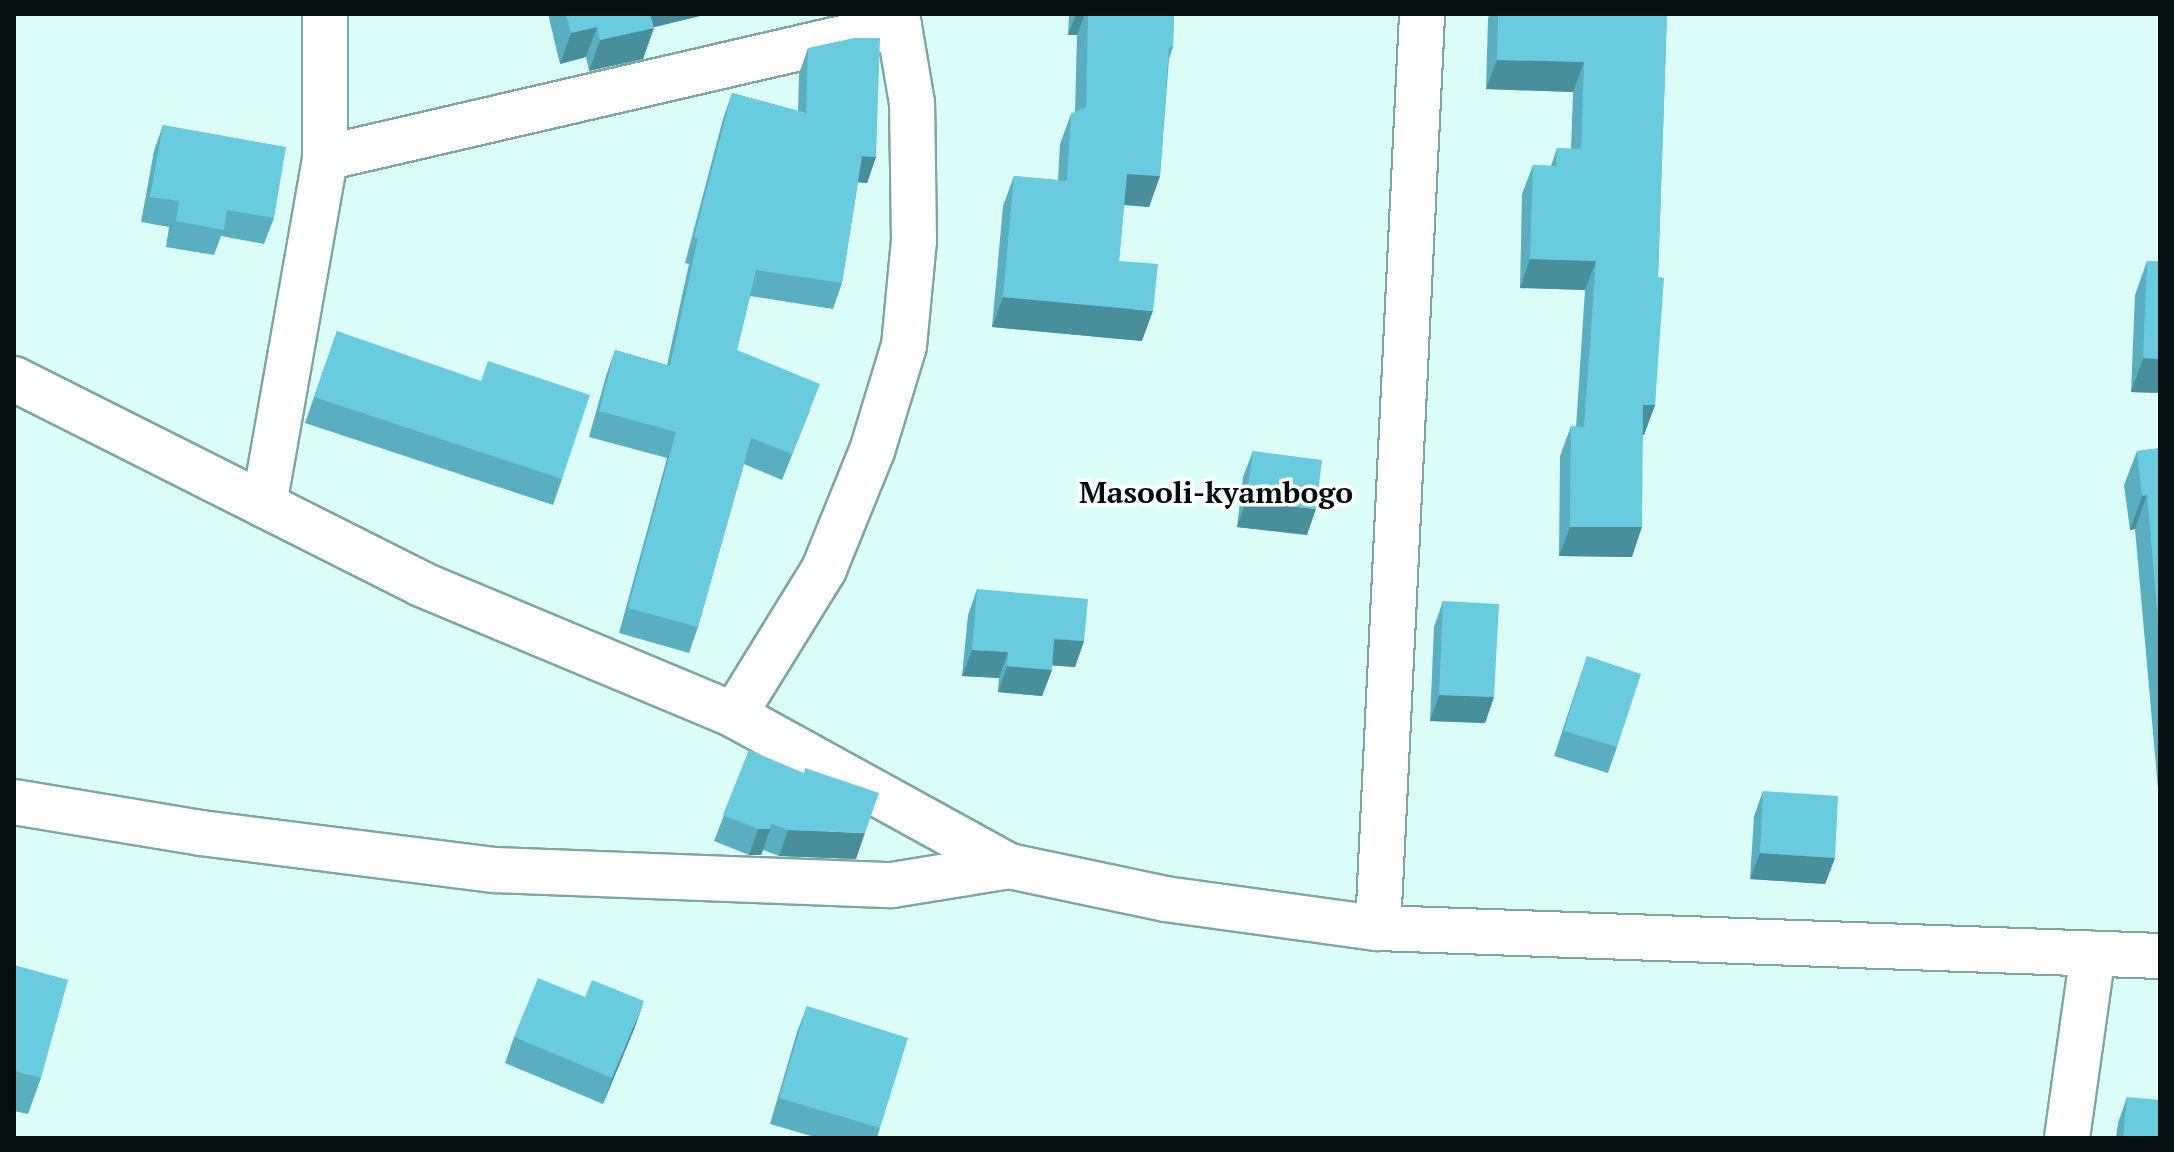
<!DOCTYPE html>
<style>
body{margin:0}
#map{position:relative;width:2174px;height:1152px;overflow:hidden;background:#dcfef9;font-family:"PT Serif",serif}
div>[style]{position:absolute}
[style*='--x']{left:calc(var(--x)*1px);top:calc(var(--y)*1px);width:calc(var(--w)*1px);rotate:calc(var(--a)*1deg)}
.roads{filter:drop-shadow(2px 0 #7ea7a1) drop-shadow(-2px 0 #7ea7a1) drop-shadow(0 2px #7ea7a1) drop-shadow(0 -2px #7ea7a1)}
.street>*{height:44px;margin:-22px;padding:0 22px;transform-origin:22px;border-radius:22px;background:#fff}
.wall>*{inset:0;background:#59afbf}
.shaded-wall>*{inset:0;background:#498f9b}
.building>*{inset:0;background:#68ccde}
span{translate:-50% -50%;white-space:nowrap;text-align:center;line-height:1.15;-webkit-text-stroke:7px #fff;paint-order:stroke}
.quarter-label{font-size:30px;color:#020f0e;font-weight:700}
.frame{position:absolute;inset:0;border:16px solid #020f0e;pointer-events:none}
</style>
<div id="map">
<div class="roads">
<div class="street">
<i style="--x:325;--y:158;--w:589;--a:-13.05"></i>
<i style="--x:14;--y:379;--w:456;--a:26.7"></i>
<i style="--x:421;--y:584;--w:339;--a:22.7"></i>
<i style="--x:734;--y:715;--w:314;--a:28.8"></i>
<i style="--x:1009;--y:866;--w:159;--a:11.9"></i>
<i style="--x:1165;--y:899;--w:215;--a:7.8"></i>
<i style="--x:1378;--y:928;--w:783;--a:2.05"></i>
<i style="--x:264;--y:505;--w:352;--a:-80"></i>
<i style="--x:325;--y:158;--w:144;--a:-90"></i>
<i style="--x:734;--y:715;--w:172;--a:-58.3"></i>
<i style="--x:824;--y:569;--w:127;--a:-67.9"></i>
<i style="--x:872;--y:451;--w:110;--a:-73.1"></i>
<i style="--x:904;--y:346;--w:105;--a:-84.6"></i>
<i style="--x:914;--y:241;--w:138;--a:-90.8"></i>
<i style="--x:912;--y:103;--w:90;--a:-99.6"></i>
<i style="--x:14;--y:802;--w:190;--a:9.4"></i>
<i style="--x:201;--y:833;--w:296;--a:7.2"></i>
<i style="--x:495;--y:870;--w:397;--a:2.2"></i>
<i style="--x:892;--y:885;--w:119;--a:-9.2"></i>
<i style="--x:1378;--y:928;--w:915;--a:-87.24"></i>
<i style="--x:2067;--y:1138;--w:186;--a:-82"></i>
</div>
</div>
<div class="wall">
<i style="clip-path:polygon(548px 14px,708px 14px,654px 27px,643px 59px,589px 71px,586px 57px,560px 64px)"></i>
<i style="clip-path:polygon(1069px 14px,1174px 14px,1173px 47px,1169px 59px,1160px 176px,1149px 207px,1124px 205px,1119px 261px,1142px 341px,992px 327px,1003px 206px,1014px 176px,1058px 180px,1060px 144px,1071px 114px,1075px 112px,1077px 35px,1068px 35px)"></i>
<i style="clip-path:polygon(1490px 14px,1667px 14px,1658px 277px,1655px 405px,1644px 435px,1643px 435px,1632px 557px,1559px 556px,1560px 456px,1571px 426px,1576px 427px,1585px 290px,1520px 288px,1522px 194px,1533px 165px,1551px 166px,1557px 148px,1571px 149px,1573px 92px,1486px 89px,1488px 18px)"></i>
<i style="clip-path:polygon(808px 48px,876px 157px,867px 183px,858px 182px,842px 283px,833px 309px,750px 296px,737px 350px,810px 410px,782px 480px,744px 464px,698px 627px,689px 653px,619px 633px,667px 458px,589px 437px,606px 376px,615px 350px,667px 365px,689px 264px,685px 263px,723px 119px,732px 93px,798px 111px,799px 74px)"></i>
<i style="clip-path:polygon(163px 125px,274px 218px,264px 244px,221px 236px,214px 255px,166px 247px,169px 227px,141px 222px,154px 151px)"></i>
<i style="clip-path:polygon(2147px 261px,2160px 261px,2160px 393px,2131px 392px,2135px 295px)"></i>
<i style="clip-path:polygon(337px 331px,562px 479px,553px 505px,305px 423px)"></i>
<i style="clip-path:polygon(2160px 448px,2160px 789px,2158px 789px,2135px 529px,2130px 530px,2124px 485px,2137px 451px)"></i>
<i style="clip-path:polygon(1253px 451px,1307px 535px,1237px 527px,1243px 477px)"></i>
<i style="clip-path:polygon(977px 589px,1084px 641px,1075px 667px,1052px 665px,1052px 670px,1042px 696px,998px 692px,999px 678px,962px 676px,968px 615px)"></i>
<i style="clip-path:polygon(1443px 601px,1494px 697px,1485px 723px,1430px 721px,1434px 627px)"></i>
<i style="clip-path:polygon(1587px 656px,1617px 747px,1608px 773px,1554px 756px)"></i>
<i style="clip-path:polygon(749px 750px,856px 859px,779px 856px,763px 850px,761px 855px,749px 855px,714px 841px)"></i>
<i style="clip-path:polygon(1763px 791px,1835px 858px,1825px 884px,1750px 879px,1754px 816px)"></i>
<i style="clip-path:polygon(14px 965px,41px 1078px,28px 1114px,14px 1111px)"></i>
<i style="clip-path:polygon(807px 1006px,880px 1128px,877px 1138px,818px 1138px,770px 1124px,797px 1032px)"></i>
<i style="clip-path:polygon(635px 1027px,603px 1104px,505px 1063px,514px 1037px)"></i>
<i style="clip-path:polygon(2127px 1097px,2160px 1138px,2116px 1138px,2118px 1123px)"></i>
</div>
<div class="shaded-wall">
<i style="clip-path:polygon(642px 14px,708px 14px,635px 32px)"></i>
<i style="clip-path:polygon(1076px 14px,1085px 14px,1077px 35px,1068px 35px)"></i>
<i style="clip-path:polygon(597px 27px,586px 57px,560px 64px,571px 33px)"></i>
<i style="clip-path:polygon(654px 28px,643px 59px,589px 71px,600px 40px)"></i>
<i style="clip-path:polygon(1497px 60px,1584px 62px,1573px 92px,1486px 89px)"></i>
<i style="clip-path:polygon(862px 156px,876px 157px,867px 183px,853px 182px)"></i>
<i style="clip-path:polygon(1127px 174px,1160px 176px,1149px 207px,1116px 204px)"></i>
<i style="clip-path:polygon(1530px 259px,1596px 261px,1585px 290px,1520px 288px)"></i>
<i style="clip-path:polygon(1003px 297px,1153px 311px,1142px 341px,992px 327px)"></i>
<i style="clip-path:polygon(2143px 358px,2160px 359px,2160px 393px,2131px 392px)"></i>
<i style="clip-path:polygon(1643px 405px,1655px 405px,1644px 435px,1633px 434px)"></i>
<i style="clip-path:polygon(2147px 495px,2135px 529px,2130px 530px,2142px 496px)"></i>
<i style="clip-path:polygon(1246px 501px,1316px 509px,1307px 535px,1237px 527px)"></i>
<i style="clip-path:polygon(1570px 527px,1642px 527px,1632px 557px,1559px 556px)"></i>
<i style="clip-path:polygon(1054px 639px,1084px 641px,1075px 667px,1045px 665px)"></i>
<i style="clip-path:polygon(972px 650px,1008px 652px,999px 678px,962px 676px)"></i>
<i style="clip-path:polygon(1007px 666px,1052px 670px,1042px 696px,998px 692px)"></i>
<i style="clip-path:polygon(1439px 695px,1494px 697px,1485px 723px,1430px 721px)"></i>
<i style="clip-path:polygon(772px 824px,761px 855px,749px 855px,758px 829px)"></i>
<i style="clip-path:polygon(788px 830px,865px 833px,856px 859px,779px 856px)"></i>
<i style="clip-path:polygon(1760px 853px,1835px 858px,1825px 884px,1750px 879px)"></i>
<i style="clip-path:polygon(644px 1001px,635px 1027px,603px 1104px,612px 1078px)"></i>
</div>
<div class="building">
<i style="clip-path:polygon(566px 14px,650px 14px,654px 28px,600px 40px,597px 27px,571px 33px)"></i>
<i style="clip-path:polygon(1088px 14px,1174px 14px,1173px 47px,1169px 47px,1160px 176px,1127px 174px,1119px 261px,1158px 264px,1153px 311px,1003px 297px,1014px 176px,1067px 181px,1071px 114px,1086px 107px)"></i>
<i style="clip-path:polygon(1498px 14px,1667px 14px,1658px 277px,1664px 278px,1655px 405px,1643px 405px,1642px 527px,1570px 527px,1571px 426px,1584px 427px,1596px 261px,1530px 259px,1533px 165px,1556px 166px,1557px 148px,1581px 149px,1584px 62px,1497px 60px)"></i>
<i style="clip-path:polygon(854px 38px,880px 38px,876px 157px,862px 156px,842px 283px,756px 270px,737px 350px,820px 384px,792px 454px,751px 438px,698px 627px,628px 608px,676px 432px,599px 411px,615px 350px,670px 366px,698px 238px,694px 237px,732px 93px,806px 113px,808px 48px)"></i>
<i style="clip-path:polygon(163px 125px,286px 147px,274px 218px,227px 210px,224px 230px,176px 221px,179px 201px,150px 197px)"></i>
<i style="clip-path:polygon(2147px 261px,2160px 261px,2160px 359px,2143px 358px)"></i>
<i style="clip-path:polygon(337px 331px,481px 381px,488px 361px,590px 395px,562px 479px,314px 397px)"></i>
<i style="clip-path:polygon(2160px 448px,2160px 642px,2147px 495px,2142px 496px,2137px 451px)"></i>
<i style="clip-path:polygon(1253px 451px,1322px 460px,1316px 509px,1246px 501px)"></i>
<i style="clip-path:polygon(977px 589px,1088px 599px,1084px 641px,1054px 639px,1052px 670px,1007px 666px,1008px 652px,972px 650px)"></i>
<i style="clip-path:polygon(1443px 601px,1499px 604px,1494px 697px,1439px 695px)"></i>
<i style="clip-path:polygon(1587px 656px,1641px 674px,1617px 747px,1564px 731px)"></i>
<i style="clip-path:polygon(749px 750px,804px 773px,805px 768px,879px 793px,865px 833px,788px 830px,772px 824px,770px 829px,758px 829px,723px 815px)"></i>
<i style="clip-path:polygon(1763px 791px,1838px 796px,1835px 858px,1760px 853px)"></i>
<i style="clip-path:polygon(14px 965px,68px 980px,41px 1078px,14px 1071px)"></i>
<i style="clip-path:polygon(538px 978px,585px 997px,592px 980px,644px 1001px,612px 1078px,514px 1037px)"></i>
<i style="clip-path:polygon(807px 1006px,908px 1038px,880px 1128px,779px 1098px)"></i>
<i style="clip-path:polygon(2127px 1097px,2160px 1100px,2160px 1138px,2123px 1138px)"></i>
</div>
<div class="quarter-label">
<span style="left:1216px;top:492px">Masooli-kyambogo</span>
</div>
<div class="frame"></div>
</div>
